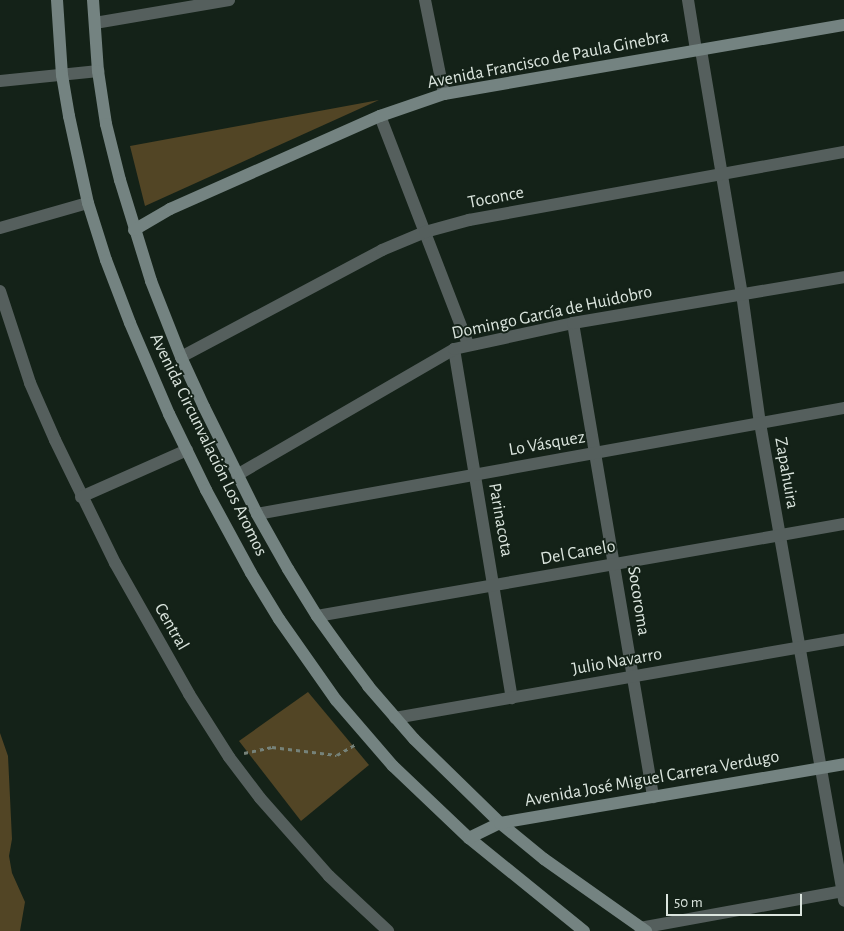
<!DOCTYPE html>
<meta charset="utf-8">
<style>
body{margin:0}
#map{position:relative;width:844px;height:931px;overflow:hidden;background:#142218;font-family:"Alegreya Sans",sans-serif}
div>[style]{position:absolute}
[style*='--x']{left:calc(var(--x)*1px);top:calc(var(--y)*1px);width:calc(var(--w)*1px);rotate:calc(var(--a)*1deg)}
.green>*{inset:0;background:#524525}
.path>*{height:3px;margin-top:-1.5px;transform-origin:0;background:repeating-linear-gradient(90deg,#768279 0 4px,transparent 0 8px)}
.street>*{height:12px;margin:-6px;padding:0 6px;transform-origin:6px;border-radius:6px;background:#555f5d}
.secondary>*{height:12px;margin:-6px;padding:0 6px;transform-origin:6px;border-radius:6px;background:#748381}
span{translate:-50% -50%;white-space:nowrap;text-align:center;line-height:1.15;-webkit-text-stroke:4px #142218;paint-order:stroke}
.street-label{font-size:18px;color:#dbe5de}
.scale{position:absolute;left:666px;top:894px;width:136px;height:22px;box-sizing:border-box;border:2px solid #dbe5de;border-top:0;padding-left:6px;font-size:15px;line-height:18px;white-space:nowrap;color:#dbe5de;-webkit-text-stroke:4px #142218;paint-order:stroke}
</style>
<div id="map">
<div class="green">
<i style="clip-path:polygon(379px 100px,145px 206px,130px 146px)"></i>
<i style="clip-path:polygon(308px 692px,369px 765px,301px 821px,239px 741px)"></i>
<i style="clip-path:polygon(0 733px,8px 756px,12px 839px,9px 856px,12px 873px,25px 902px,20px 931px,0 931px)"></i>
</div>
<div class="path">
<i style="--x:244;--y:753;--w:29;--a:-12"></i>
<i style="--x:272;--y:747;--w:65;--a:7"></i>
<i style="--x:337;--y:755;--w:22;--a:-30"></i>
</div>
<div class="street">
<i style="--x:425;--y:0;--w:96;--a:78.6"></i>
<i style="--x:688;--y:0;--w:51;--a:80.9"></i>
<i style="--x:95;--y:23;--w:136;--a:-9.7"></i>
<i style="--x:701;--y:50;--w:247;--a:80.5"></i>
<i style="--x:742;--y:294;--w:130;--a:82.1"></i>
<i style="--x:760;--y:423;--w:485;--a:80"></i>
<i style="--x:0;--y:81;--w:99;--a:-5.8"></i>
<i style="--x:380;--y:116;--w:244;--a:68.9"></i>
<i style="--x:0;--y:228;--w:91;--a:-15.9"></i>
<i style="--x:0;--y:291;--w:97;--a:71.9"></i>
<i style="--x:30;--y:383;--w:62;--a:66.3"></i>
<i style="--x:55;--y:440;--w:137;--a:64"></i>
<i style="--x:115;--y:563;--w:150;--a:60.5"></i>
<i style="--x:189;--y:694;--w:75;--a:57.6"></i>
<i style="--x:229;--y:757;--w:51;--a:52.9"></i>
<i style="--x:260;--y:798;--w:104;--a:48.5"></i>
<i style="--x:329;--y:876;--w:81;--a:43"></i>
<i style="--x:573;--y:323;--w:481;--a:80.4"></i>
<i style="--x:454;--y:349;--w:354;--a:80.6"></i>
<i style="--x:181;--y:357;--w:228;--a:-28"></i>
<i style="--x:382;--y:250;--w:47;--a:-22.7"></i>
<i style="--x:425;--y:232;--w:46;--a:-15.3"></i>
<i style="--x:469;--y:220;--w:381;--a:-10.3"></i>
<i style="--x:237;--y:475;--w:251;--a:-30.1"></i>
<i style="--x:454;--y:349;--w:122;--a:-12.3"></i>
<i style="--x:573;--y:323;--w:275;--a:-9.6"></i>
<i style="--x:81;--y:497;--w:116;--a:-23.9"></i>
<i style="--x:257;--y:514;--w:596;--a:-10.24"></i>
<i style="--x:317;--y:616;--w:535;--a:-9.9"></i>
<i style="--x:395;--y:718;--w:456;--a:-9.9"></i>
<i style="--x:640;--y:928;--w:207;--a:-10.3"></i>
</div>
<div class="secondary">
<i style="--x:57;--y:0;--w:75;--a:86.2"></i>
<i style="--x:62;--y:75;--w:42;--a:80.3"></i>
<i style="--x:69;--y:116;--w:89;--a:77.7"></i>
<i style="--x:88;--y:203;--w:60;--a:72.5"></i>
<i style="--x:106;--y:260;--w:67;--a:69.1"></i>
<i style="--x:130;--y:323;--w:99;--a:66.8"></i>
<i style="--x:169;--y:414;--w:85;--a:64"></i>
<i style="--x:206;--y:490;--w:94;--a:61.5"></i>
<i style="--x:251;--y:573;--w:54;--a:58.7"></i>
<i style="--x:279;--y:619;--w:99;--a:54.9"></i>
<i style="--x:336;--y:700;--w:87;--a:49.2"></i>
<i style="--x:393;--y:766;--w:105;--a:43.5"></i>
<i style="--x:469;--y:838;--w:148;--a:39"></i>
<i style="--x:93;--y:0;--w:71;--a:86"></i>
<i style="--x:98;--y:71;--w:54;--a:81.4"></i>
<i style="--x:106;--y:124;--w:58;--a:76"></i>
<i style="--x:120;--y:180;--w:106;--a:72.9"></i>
<i style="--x:151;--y:281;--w:82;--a:68.5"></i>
<i style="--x:181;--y:357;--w:55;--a:65.3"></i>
<i style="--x:204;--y:407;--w:119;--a:63.6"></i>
<i style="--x:257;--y:514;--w:63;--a:60.6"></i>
<i style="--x:288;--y:569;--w:55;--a:58.3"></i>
<i style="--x:317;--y:616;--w:48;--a:54.3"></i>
<i style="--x:345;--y:655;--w:39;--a:53"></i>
<i style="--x:368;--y:686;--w:70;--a:49"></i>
<i style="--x:414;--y:739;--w:120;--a:44.3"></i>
<i style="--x:500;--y:823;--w:57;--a:39.3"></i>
<i style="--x:544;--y:859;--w:125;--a:35.2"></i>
<i style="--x:134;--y:230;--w:42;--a:-30.3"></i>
<i style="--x:170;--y:209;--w:230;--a:-23.9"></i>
<i style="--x:380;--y:116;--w:68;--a:-19"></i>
<i style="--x:444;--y:94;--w:406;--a:-9.8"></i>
<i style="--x:469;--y:838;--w:34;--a:-26"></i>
<i style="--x:500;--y:823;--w:349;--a:-9.7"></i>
</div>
<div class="street-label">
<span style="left:548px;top:60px;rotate:-11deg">Avenida Francisco de Paula Ginebra</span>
<span style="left:496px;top:198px;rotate:-11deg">Toconce</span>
<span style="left:552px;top:313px;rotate:-12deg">Domingo García de Huidobro</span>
<span style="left:547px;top:444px;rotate:-10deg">Lo Vásquez</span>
<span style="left:208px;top:445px;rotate:64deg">Avenida Circunvalación Los Aromos</span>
<span style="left:786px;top:473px;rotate:80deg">Zapahuira</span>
<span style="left:500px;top:520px;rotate:80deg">Parinacota</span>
<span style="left:578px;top:553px;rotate:-10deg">Del Canelo</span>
<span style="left:638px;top:601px;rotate:81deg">Socoroma</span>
<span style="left:171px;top:627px;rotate:60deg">Central</span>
<span style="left:617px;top:662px;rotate:-10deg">Julio Navarro</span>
<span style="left:652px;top:779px;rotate:-10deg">Avenida José Miguel Carrera Verdugo</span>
</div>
<div class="scale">50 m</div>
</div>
